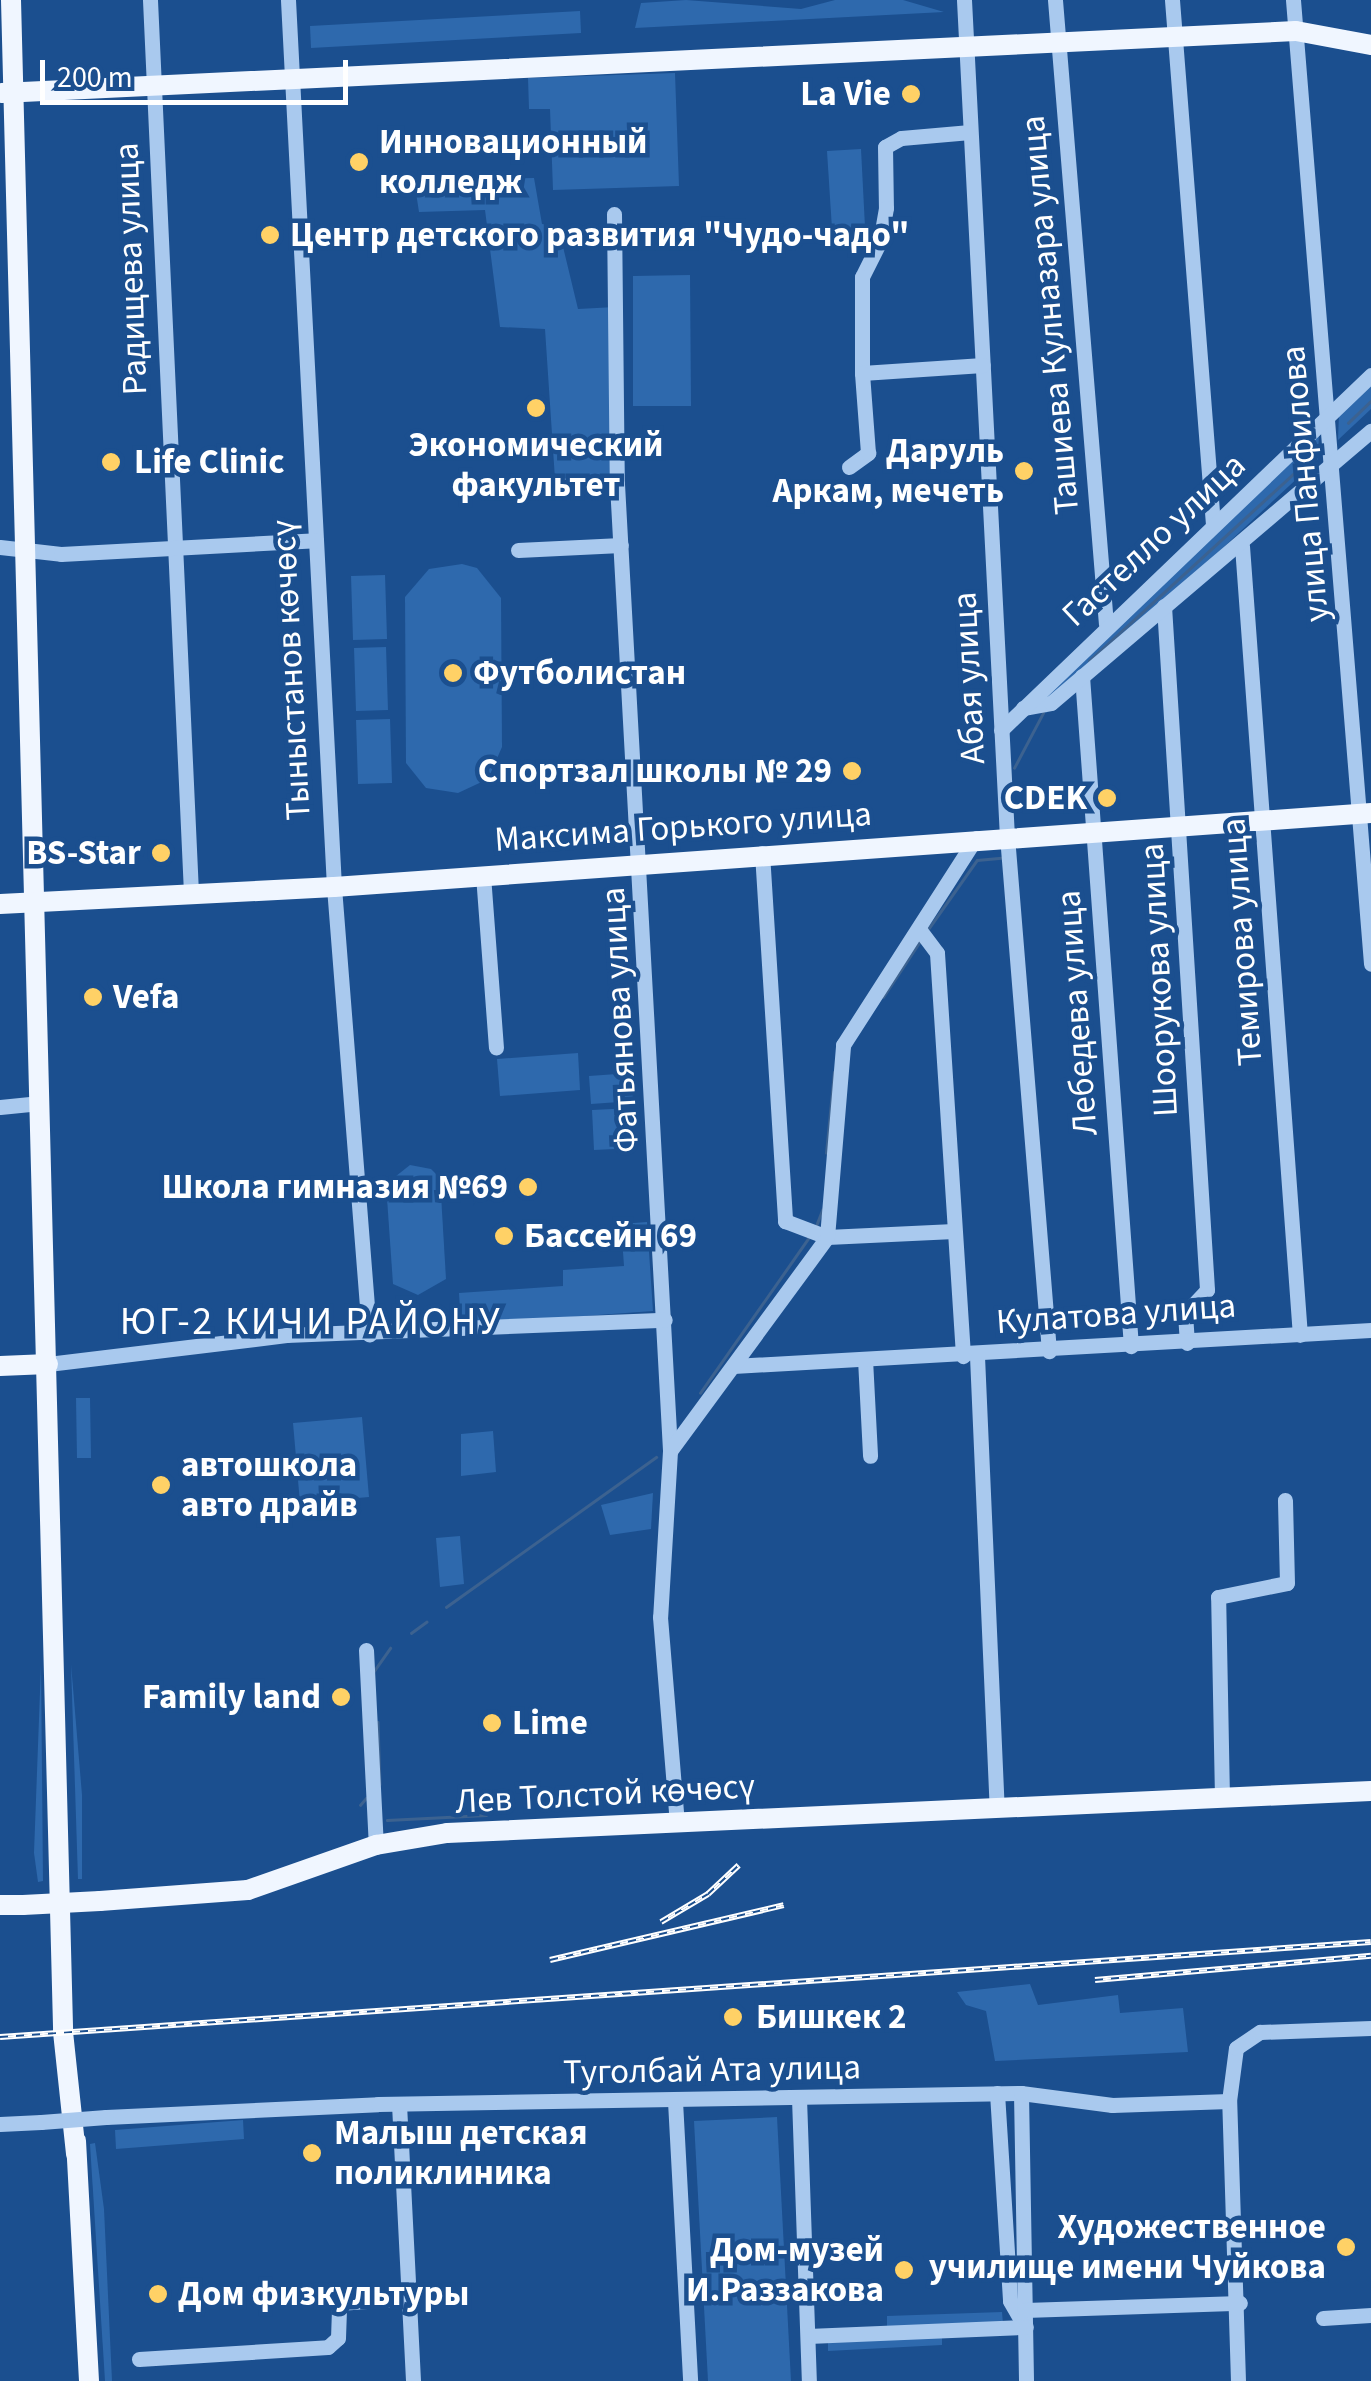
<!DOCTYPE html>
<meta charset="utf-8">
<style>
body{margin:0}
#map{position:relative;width:1371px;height:2381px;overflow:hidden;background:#1b4f8f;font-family:"Source Sans 3",sans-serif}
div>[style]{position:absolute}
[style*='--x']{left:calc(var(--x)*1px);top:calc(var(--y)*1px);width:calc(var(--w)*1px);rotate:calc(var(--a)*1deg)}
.green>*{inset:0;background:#2e69ad}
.stream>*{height:2.5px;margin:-1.25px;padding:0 1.25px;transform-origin:1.25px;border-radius:1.25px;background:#3c6290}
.minor>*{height:15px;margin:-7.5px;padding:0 7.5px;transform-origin:7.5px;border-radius:7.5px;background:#a9c9ee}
.major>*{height:20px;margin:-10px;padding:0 10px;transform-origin:10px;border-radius:10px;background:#f0f6ff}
.rail>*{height:6px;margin-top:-3px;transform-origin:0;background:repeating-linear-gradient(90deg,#1b4f8f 0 8px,#fff 0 16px);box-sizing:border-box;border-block:2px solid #fff}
.minor-bridge>*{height:15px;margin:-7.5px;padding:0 7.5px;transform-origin:7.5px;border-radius:7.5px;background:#a9c9ee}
.major-bridge>*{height:20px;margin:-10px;padding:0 10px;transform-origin:10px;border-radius:10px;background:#f0f6ff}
.dots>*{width:28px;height:28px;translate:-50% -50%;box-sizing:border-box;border:5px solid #1b4f8f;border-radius:50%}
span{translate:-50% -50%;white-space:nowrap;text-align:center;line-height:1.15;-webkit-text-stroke:9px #1b4f8f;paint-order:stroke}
.poi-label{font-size:35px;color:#fff;font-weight:700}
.right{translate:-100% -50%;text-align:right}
.left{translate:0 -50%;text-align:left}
.street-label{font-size:35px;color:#fff}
.quarter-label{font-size:40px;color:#fff;letter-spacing:2.5px}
.scale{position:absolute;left:40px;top:60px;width:308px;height:45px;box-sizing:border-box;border:5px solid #fff;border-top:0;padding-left:12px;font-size:30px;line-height:35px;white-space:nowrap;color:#fff;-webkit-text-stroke:8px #1b4f8f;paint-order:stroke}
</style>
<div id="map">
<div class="green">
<i style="clip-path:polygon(686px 0,801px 9px,835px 0,903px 0,944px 12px,635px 28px,641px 3px)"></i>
<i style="clip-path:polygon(580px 11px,581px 33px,311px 48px,310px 26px)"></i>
<i style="clip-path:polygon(675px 73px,679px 186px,553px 190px,550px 109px,529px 109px,528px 78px)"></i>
<i style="clip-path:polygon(861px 149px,865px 227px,832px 229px,827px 151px)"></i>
<i style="clip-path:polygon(534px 178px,542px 224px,558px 226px,578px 309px,615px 307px,625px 475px,555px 479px,545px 329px,500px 327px,485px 210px,419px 212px,414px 180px)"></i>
<i style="clip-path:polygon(690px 275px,691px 406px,633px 406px,633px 276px)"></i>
<i style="clip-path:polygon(1371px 383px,1371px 409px,1338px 440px,1339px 414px)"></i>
<i style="clip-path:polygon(1319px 433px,1318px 459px,1046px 713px,1034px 699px)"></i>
<i style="clip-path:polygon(462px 564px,477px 568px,501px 598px,502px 747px,488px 779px,458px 793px,426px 788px,406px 763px,405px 597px,429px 569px)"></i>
<i style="clip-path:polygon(385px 575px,387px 639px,353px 640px,351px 576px)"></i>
<i style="clip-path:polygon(386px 647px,388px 710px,356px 711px,354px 648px)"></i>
<i style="clip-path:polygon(390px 719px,392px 783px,358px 784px,356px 720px)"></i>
<i style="clip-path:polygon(578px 1053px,580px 1090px,500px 1096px,497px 1059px)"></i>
<i style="clip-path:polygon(631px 1073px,633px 1101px,591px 1104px,589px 1076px)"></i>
<i style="clip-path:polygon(633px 1108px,635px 1148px,594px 1150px,592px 1110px)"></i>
<i style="clip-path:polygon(410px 1165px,431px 1169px,440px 1178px,446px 1279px,418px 1295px,393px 1284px,386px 1184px)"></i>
<i style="clip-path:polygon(647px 1222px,653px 1311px,461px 1325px,459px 1293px,563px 1286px,563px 1270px,624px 1266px,621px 1224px)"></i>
<i style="clip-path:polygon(76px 1398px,90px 1398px,91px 1458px,77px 1458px)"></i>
<i style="clip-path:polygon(362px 1417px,369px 1497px,300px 1503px,293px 1423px)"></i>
<i style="clip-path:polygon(493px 1431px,496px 1472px,461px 1476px,461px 1434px)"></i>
<i style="clip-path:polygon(653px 1493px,651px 1529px,610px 1535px,601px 1505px)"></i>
<i style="clip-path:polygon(460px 1536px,464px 1584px,440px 1587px,436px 1538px)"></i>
<i style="clip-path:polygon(71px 1664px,82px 1795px,82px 1879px,78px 1879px)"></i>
<i style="clip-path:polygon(41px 1665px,43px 1881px,38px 1882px,34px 1853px)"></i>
<i style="clip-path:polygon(1030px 1984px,1038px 2005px,1118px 1995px,1120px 2013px,1183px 2008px,1188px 2052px,995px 2061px,986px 2011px,966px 2005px,957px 1992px)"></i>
<i style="clip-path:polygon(777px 2117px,791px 2381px,708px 2381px,694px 2121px)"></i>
<i style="clip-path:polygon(243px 2120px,244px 2139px,116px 2149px,115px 2130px)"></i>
<i style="clip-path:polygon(95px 2143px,104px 2209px,112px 2381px,105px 2381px,90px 2144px)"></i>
<i style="clip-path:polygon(1002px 2312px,1003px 2324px,887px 2329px,887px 2316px)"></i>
<i style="clip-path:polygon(942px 2335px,942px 2345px,828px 2351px,828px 2340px)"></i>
</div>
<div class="stream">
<i style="--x:1348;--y:423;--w:32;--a:-44"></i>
<i style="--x:1089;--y:661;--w:308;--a:-42.5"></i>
<i style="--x:1014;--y:768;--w:62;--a:-62.2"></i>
<i style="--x:929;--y:928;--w:83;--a:-54.8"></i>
<i style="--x:977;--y:860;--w:24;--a:-5"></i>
<i style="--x:883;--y:997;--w:67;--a:-56.5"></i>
<i style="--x:826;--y:1153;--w:81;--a:-84.4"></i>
<i style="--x:816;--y:1226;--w:17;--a:-69"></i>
<i style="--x:700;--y:1393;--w:192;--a:-55"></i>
<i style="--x:446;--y:1607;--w:258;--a:-35.5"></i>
<i style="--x:411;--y:1633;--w:19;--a:-36"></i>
<i style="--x:374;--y:1671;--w:28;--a:-55"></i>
<i style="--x:378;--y:1722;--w:62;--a:88.2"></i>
<i style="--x:360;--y:1805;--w:9;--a:-49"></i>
<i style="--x:387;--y:1820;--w:99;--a:-2.9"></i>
</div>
<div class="minor">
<i style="--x:150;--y:0;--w:895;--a:87.37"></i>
<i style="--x:288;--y:0;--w:888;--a:87.03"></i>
<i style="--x:334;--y:887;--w:449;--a:85.5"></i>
<i style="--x:964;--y:0;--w:837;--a:87.06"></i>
<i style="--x:1007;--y:836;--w:517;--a:85.34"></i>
<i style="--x:1055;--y:0;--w:626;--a:85.33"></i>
<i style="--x:1172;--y:0;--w:526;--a:85.53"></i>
<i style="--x:1293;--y:0;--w:967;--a:85.37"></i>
<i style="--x:970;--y:132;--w:69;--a:175"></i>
<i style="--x:901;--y:138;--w:18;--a:151"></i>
<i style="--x:885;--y:147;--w:61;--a:89.1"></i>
<i style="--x:886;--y:208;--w:34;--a:100"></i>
<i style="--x:880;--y:241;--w:40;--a:116.6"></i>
<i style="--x:862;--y:277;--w:96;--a:90"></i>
<i style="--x:862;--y:373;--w:121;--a:-3.8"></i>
<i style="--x:614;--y:214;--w:270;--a:89.4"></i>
<i style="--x:617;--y:484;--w:968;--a:86.86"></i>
<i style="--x:670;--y:1451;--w:166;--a:93.4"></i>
<i style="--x:660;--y:1617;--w:207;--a:85.3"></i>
<i style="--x:849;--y:467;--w:24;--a:-36"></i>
<i style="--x:868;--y:453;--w:80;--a:-94.3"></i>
<i style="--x:545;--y:486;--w:72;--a:-1.6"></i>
<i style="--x:1242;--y:546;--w:791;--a:85.8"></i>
<i style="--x:0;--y:547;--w:61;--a:6.5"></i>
<i style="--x:61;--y:554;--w:255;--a:-3.1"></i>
<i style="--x:518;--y:550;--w:103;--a:-2.8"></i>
<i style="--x:1164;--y:606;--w:685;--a:86.4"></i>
<i style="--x:1207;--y:1290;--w:33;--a:133"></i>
<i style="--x:1185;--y:1314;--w:29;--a:86"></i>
<i style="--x:1082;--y:676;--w:672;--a:85.82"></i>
<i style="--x:1023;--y:708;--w:28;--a:-10"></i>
<i style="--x:1051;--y:703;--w:420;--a:-40.4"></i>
<i style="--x:1001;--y:730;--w:513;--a:-43.81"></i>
<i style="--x:762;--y:853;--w:369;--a:86.4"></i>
<i style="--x:785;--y:1221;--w:45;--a:20.9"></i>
<i style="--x:827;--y:1237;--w:127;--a:-2.7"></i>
<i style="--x:483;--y:875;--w:173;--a:85.7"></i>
<i style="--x:919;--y:929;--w:30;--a:53"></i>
<i style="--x:937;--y:953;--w:404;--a:86.3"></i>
<i style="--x:0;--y:1107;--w:40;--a:-5.7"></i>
<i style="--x:977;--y:1356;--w:453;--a:87.5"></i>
<i style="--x:865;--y:1359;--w:97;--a:87"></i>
<i style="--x:48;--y:1364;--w:240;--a:-6.9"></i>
<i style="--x:286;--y:1335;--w:379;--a:-2.3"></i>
<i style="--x:733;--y:1366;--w:639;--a:-3.23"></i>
<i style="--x:670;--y:1451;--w:265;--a:-53.7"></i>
<i style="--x:827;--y:1237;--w:193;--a:-85.2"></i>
<i style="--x:843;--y:1045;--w:246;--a:-57.3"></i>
<i style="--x:366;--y:1650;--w:195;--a:87.1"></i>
<i style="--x:1222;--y:1798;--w:201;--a:-91.1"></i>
<i style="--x:1218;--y:1597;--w:70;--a:-11.5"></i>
<i style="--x:1287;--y:1583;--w:83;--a:-91.4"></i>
<i style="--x:997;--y:2093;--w:208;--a:86.4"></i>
<i style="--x:1010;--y:2301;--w:28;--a:60"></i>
<i style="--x:1021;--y:2093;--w:288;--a:89"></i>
<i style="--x:799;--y:2098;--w:283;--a:88"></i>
<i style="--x:675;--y:2101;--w:280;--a:86.9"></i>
<i style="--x:399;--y:2104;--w:277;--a:87.1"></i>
<i style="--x:106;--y:2117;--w:272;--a:-2.7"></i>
<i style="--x:378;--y:2104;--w:643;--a:-0.98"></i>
<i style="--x:1021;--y:2093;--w:92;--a:7.5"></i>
<i style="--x:1112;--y:2105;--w:117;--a:-2"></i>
<i style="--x:0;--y:2124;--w:41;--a:-2.8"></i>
<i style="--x:1025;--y:2310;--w:215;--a:-1.9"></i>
<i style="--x:1323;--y:2318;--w:48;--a:-3.6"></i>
<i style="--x:808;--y:2336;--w:218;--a:-2.4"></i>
<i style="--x:139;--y:2359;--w:189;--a:-3.6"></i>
<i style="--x:328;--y:2347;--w:13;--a:-42"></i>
<i style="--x:338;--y:2338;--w:35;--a:-88"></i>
<i style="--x:339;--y:2303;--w:70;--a:-4.1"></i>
<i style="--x:1238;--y:2381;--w:280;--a:-91.8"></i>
<i style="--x:1229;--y:2101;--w:53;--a:-82.5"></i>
<i style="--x:1236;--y:2048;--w:29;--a:-34"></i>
<i style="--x:1260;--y:2032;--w:111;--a:-2.1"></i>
</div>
<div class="major">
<i style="--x:11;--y:0;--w:2033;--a:88.53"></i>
<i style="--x:63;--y:2032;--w:123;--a:83.9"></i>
<i style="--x:2;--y:93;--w:1295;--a:-2.74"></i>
<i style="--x:1296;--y:31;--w:76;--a:10.6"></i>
<i style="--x:0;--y:904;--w:334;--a:-2.9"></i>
<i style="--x:334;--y:887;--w:1040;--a:-4.08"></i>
<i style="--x:0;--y:1366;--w:48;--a:-2.4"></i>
<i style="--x:100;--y:1901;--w:148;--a:-4.3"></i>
<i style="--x:248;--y:1890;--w:136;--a:-19.4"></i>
<i style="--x:376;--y:1845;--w:72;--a:-9.6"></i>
<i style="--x:447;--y:1833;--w:925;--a:-2.6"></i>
<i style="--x:0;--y:1905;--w:23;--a:0"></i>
<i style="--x:76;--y:2141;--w:240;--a:86.9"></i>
</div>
<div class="rail">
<i style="--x:661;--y:1922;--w:55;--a:-30.8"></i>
<i style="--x:708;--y:1894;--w:42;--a:-43.1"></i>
<i style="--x:550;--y:1960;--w:240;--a:-13.2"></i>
<i style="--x:1095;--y:1980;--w:277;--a:-5"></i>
<i style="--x:0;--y:2037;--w:1374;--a:-3.96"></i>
</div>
<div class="minor-bridge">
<i style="--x:41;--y:2122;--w:65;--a:-4.4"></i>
</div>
<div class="major-bridge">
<i style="--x:23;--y:1905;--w:77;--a:-3"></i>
</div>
<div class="dots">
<i style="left:911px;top:94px;background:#ffd166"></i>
<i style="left:359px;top:162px;background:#ffd166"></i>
<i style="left:270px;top:235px;background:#ffd166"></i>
<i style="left:536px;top:408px;background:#ffd166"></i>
<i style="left:111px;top:462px;background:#ffd166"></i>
<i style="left:1024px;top:471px;background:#ffd166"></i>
<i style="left:453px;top:673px;background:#ffd166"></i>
<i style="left:852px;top:771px;background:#ffd166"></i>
<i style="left:1107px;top:798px;background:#ffd166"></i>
<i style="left:161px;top:853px;background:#ffd166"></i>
<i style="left:93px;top:997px;background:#ffd166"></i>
<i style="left:528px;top:1187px;background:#ffd166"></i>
<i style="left:504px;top:1236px;background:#ffd166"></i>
<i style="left:161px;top:1485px;background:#ffd166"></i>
<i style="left:341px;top:1697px;background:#ffd166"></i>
<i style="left:492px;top:1723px;background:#ffd166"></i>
<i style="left:733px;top:2017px;background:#ffd166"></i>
<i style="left:312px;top:2153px;background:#ffd166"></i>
<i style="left:1346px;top:2247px;background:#ffd166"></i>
<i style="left:904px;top:2270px;background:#ffd166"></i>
<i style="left:158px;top:2294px;background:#ffd166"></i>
</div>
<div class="poi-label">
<span class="right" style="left:891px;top:94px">La Vie</span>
<span class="left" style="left:379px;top:162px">Инновационный<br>колледж</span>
<span class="left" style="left:290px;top:235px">Центр детского развития "Чудо-чадо"</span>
<span style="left:536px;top:465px">Экономический<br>факультет</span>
<span class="right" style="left:1004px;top:471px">Даруль<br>Аркам, мечеть</span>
<span class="left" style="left:134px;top:462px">Life Clinic</span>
<span class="left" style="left:473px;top:673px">Футболистан</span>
<span class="right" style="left:832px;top:771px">Спортзал школы № 29</span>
<span class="right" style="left:1087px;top:798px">CDEK</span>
<span class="right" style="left:141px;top:853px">BS-Star</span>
<span class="left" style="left:113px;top:997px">Vefa</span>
<span class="right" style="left:508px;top:1187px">Школа гимназия №69</span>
<span class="left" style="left:524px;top:1236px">Бассейн 69</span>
<span class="left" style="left:181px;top:1485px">автошкола<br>авто драйв</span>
<span class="right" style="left:321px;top:1697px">Family land</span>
<span class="left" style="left:512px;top:1723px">Lime</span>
<span class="left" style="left:756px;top:2017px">Бишкек 2</span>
<span class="left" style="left:334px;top:2153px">Малыш детская<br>поликлиника</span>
<span class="right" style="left:1326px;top:2247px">Художественное<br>училище имени Чуйкова</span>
<span class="right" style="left:884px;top:2270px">Дом-музей<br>И.Раззакова</span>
<span class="left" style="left:178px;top:2294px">Дом физкультуры</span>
</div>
<div class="street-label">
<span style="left:131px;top:269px;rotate:-92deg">Радищева улица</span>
<span style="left:1050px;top:315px;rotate:-95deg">Ташиева Кулназара улица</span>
<span style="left:1305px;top:484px;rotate:-95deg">улица Панфилова</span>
<span style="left:1154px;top:540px;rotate:-43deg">Гастелло улица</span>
<span style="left:291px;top:670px;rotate:-93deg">Тыныстанов көчөсү</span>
<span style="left:969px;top:678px;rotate:-93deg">Абая улица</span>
<span style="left:683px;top:827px;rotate:-4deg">Максима Горького улица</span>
<span style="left:1242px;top:942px;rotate:-94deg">Темирова улица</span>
<span style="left:1159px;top:980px;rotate:-93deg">Шоорукова улица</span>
<span style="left:1077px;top:1013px;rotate:-94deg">Лебедева улица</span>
<span style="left:620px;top:1020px;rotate:-93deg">Фатьянова улица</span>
<span style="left:1116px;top:1314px;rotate:-4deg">Кулатова улица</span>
<span style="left:605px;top:1794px;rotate:-3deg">Лев Толстой көчөсү</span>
<span style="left:712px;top:2070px;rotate:-1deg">Туголбай Ата улица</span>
</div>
<div class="quarter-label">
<span style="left:311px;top:1322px">ЮГ-2 КИЧИ РАЙОНУ</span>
</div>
<div class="scale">200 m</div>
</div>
